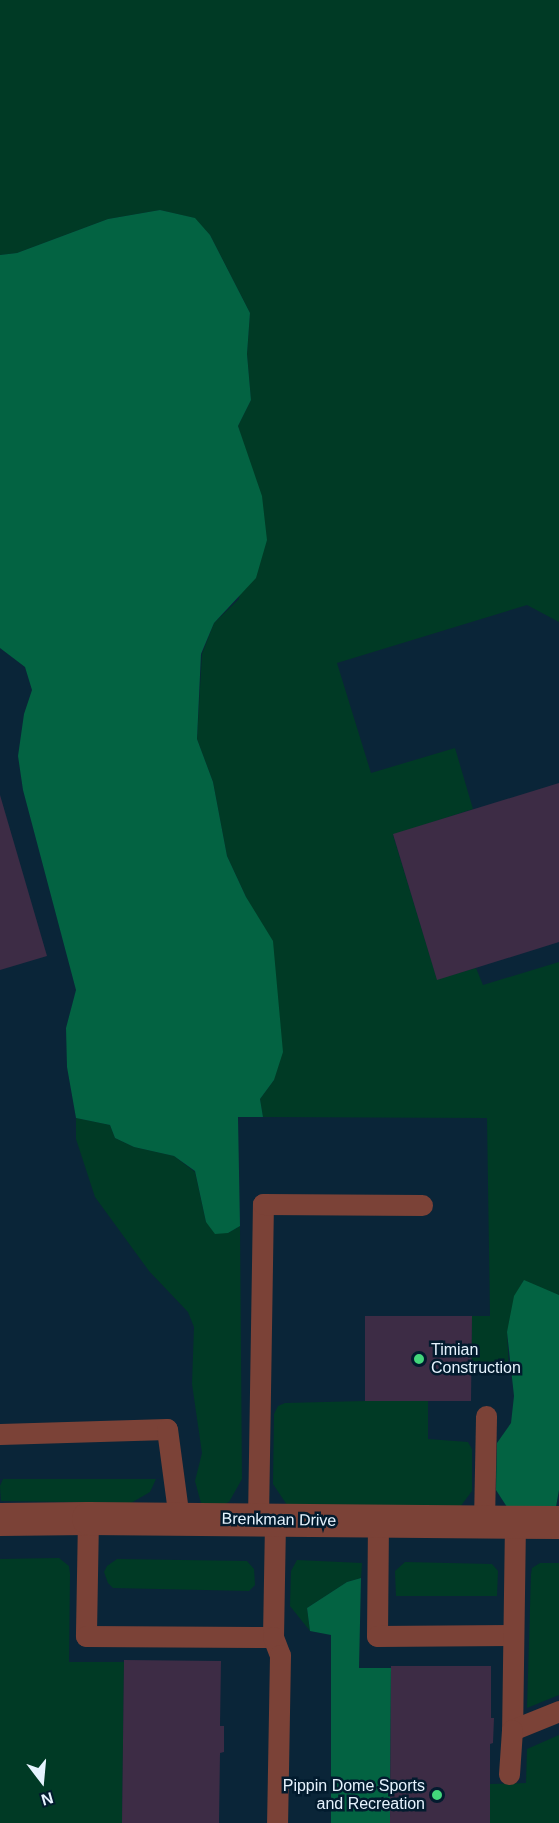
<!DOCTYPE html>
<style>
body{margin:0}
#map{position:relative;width:559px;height:1823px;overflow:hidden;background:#0a2538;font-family:Helvetica,sans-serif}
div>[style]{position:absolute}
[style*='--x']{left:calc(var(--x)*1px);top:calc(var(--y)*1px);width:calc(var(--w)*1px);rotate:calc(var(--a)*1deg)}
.green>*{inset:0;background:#003a25}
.forest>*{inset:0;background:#036342}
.building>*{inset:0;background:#3d2c45}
.service>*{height:21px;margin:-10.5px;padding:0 10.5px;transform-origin:10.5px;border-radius:10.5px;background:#7b4237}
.minor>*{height:33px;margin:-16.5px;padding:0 16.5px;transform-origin:16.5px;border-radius:16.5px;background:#7b4237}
.dots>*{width:16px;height:16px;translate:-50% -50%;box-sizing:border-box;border:3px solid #021b2e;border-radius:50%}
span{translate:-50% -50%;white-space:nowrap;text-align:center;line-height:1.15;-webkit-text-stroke:5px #021b2e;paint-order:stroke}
.poi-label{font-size:16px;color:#e6f3fe}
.left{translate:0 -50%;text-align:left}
.right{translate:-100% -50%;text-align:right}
.street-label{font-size:16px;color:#e6f3fe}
.north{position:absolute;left:12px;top:1751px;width:60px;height:60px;-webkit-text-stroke:4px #021b2e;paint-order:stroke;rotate:164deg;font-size:16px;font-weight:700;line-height:24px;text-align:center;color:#e6f3fe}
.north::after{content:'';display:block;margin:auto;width:21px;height:27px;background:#e6f3fe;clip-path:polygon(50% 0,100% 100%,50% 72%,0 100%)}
</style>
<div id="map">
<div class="green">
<i style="clip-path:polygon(0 0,559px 0,559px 622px,527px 605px,337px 663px,371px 773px,455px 748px,473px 809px,393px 835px,437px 979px,476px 968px,483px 985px,559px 962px,559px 1295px,523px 1281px,507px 1332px,509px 1370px,471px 1370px,472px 1316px,490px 1316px,487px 1118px,263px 1117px,260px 1099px,274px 1080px,246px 897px,227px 856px,213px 782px,197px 739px,202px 654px,214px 623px,239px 599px,248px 459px,238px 426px,251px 400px,247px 354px,250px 313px,210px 235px,194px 218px,160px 210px,108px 219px,17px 253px,0 255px)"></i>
<i style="clip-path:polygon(76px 1118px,110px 1125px,115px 1138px,134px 1147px,174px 1156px,195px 1172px,206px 1222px,228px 1233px,240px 1226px,242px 1479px,229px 1502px,218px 1507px,202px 1507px,195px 1481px,202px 1453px,192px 1384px,194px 1327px,188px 1312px,149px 1271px,95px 1197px,76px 1139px)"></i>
<i style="clip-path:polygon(365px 1401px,428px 1401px,428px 1439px,468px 1442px,472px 1449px,472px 1491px,460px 1507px,287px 1505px,273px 1484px,274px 1414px,278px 1406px,285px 1403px)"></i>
<i style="clip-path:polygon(3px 1479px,156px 1479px,150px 1492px,131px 1503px,1px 1501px,0 1486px)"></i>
<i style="clip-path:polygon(59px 1558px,69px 1566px,70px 1574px,69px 1662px,124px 1662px,122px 1823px,0 1823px,0 1559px)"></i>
<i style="clip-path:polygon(117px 1559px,247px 1561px,254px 1569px,255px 1585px,249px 1591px,113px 1588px,108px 1583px,104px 1572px,107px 1566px)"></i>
<i style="clip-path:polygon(297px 1560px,362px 1563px,361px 1578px,347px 1582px,307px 1608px,310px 1631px,290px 1606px,291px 1571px)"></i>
<i style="clip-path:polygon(405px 1562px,492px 1564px,498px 1571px,497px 1596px,396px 1596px,395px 1571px)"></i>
<i style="clip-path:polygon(540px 1563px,559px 1563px,559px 1695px,527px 1708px,531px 1574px,532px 1568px)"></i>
<i style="clip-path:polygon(559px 1735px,559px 1823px,490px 1823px,490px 1784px,526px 1783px,527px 1749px)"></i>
</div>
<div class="forest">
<i style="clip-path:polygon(160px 210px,195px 218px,210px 235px,250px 313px,247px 354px,251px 400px,238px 426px,262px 496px,267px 540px,256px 578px,214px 623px,201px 654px,197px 739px,213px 782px,227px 856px,246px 897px,273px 941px,283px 1052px,274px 1080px,260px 1099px,263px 1117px,238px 1117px,240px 1226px,228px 1233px,215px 1234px,206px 1222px,195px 1171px,174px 1156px,134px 1147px,115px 1138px,110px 1125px,76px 1118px,67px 1067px,66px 1028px,76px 990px,23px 790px,18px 756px,24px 714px,32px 690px,25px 667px,0 648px,0 255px,17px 253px,108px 219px)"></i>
<i style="clip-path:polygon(524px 1280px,559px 1295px,559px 1490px,556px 1507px,507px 1507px,496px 1490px,497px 1443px,511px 1423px,514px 1396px,507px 1332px,514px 1296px)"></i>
<i style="clip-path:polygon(361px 1578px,359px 1668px,391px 1668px,390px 1823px,331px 1823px,331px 1635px,310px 1631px,307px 1608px,347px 1582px)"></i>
</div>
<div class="building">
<i style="clip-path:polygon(559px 783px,559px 942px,437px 980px,393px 834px)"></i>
<i style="clip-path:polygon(0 795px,47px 956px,0 970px)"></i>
<i style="clip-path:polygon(365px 1316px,472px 1316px,471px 1401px,365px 1401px)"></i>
<i style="clip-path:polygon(124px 1660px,221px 1661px,220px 1726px,224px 1726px,224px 1752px,220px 1753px,219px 1823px,122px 1823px)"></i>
<i style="clip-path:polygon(391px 1666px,491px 1666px,491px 1718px,494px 1718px,493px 1743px,490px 1744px,490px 1823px,390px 1823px)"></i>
</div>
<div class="service">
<i style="--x:0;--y:1434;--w:167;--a:-1.7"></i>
<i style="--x:167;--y:1429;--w:91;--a:82.4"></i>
<i style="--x:88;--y:1518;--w:118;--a:91"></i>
<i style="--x:86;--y:1636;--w:187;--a:0.3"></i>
<i style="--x:273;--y:1637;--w:117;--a:-89"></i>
<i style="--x:258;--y:1519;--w:315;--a:-89.1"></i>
<i style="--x:263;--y:1204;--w:159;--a:0.4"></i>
<i style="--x:378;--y:1521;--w:115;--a:90.5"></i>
<i style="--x:377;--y:1636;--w:136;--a:-0.4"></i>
<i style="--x:484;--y:1522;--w:106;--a:-88.9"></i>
<i style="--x:515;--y:1522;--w:208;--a:90.8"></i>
<i style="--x:512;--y:1730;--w:51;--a:-22"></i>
<i style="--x:273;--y:1637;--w:19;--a:69"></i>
<i style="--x:280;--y:1655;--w:168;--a:91"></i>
<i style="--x:509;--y:1774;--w:44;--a:-86.1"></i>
</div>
<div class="minor">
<i style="--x:0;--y:1519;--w:88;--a:-0.7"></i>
<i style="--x:88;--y:1518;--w:471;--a:0.5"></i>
</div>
<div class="dots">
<i style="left:419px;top:1359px;background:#43d77b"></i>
<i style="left:437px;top:1795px;background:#43d77b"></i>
</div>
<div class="poi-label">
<span class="left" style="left:431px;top:1359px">Timian<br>Construction</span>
<span class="right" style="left:425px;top:1795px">Pippin Dome Sports<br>and Recreation</span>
</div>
<div class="street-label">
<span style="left:279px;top:1520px;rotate:1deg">Brenkman Drive</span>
</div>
<div class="north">N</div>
</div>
